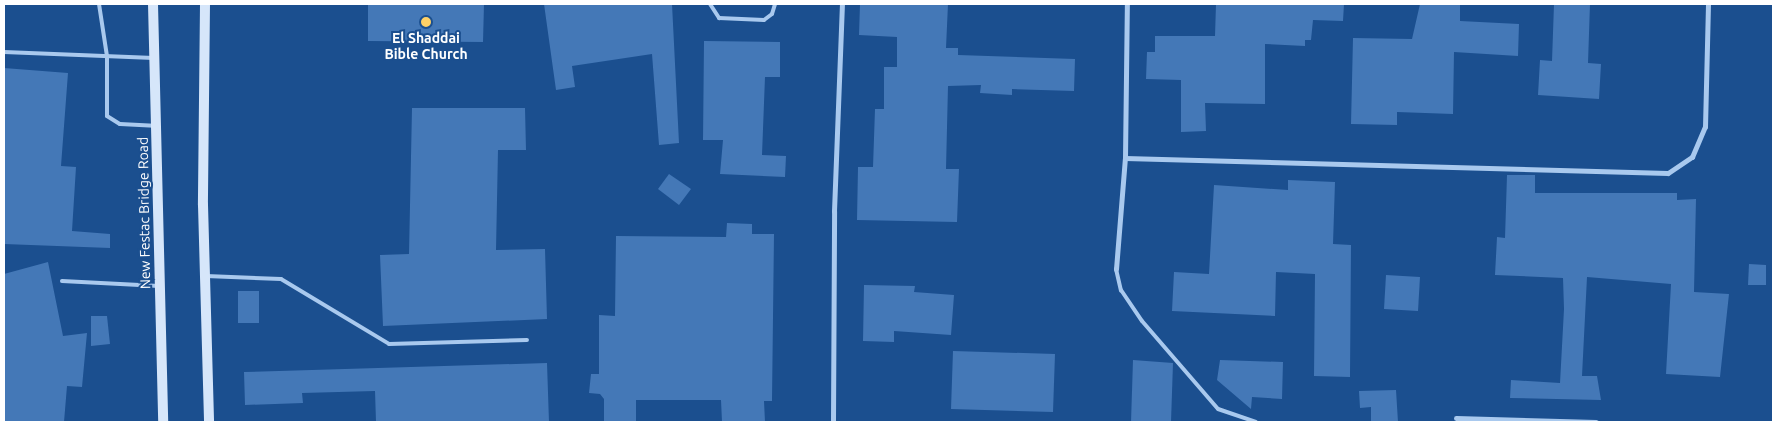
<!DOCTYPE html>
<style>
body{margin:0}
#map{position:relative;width:1777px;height:426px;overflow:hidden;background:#1b4f8f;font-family:Ubuntu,sans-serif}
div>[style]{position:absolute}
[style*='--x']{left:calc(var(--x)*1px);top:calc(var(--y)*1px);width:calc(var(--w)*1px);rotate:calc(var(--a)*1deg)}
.building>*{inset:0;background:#4478b7}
.lane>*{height:4px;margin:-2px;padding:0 2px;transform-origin:2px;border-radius:2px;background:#a9c9ee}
.street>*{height:5px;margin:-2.5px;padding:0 2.5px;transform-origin:2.5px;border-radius:2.5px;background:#a9c9ee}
.secondary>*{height:10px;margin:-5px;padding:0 5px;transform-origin:5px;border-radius:5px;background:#d6e6fa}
.dots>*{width:14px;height:14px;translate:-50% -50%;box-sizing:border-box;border:2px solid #1b4f8f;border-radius:50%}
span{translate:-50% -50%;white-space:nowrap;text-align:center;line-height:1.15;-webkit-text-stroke:4px #1b4f8f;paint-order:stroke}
.poi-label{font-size:14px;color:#fff;font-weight:700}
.street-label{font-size:14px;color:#fff}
.frame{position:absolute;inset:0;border:5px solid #fff;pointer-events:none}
</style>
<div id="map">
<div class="building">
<i style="clip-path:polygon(368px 4px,484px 4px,483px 42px,368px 41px)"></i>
<i style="clip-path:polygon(544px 4px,672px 4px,679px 143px,659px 145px,652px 54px,572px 66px,575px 87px,556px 90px)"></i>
<i style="clip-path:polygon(860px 4px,948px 4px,946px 48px,958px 48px,958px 55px,1075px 59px,1074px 91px,1012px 89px,1012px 95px,980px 93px,981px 85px,948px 86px,946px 169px,959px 169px,957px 222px,857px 220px,858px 167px,873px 167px,875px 109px,884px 109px,884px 67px,897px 67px,897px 37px,859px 35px)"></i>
<i style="clip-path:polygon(1216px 4px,1344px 4px,1343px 21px,1313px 20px,1311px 40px,1305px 40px,1305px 46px,1265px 44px,1265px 104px,1205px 103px,1206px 131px,1181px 132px,1181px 80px,1146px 79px,1147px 52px,1155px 52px,1155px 36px,1215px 36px)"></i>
<i style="clip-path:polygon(1420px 4px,1460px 4px,1460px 21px,1519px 24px,1518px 56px,1454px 52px,1453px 114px,1397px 112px,1397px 125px,1351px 124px,1353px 38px,1412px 39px)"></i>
<i style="clip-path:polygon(1554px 4px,1590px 4px,1588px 63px,1601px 64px,1599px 99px,1538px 95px,1540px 60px,1552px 61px)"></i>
<i style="clip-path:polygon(704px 41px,780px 42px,780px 77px,765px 77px,762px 155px,786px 156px,785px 177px,720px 174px,723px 140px,703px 140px)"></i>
<i style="clip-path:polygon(4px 68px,68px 73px,61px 166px,76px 167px,72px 231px,110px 234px,110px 248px,4px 244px)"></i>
<i style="clip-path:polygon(412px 108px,525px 108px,526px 150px,498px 150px,496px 250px,545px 249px,547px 319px,383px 326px,380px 255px,409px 254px)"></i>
<i style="clip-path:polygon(669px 174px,691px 189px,679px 205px,658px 189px)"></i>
<i style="clip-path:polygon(1507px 175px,1535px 175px,1535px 193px,1677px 193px,1677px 200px,1696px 199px,1694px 292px,1729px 294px,1720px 377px,1666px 374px,1671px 284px,1587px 277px,1582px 376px,1597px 376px,1601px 400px,1510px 398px,1511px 380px,1560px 383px,1564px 309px,1563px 278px,1495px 275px,1497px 237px,1505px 238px)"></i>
<i style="clip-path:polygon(1288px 180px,1335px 182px,1333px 244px,1351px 245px,1350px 377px,1314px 376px,1315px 274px,1276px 272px,1275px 316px,1172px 311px,1174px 272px,1209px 274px,1214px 185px,1288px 190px)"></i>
<i style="clip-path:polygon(727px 223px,752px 224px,752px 234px,774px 234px,772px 401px,764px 401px,765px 422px,722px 422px,721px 400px,636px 400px,636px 422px,604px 422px,604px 399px,600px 394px,589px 393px,591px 374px,599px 374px,599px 315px,615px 316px,616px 236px,726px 237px)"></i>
<i style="clip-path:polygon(48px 262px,63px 336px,87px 333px,82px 387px,67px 386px,64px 422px,4px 422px,4px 274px)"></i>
<i style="clip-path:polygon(1749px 264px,1766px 265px,1766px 285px,1748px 285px)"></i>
<i style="clip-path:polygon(1386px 275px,1420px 277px,1418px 311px,1384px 309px)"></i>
<i style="clip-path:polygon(864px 285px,915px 286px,914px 292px,954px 295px,951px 335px,894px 331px,894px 342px,863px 341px)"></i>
<i style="clip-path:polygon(238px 291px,259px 291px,259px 323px,238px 323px)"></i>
<i style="clip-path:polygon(91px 316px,107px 316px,110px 344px,91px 346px)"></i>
<i style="clip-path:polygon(953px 351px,1055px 354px,1053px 412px,951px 409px)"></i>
<i style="clip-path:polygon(1133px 360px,1173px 363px,1171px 422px,1131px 422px)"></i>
<i style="clip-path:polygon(1220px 360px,1283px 362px,1282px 399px,1252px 397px,1251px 409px,1217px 380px)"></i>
<i style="clip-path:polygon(547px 363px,549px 422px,376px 422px,375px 391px,302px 393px,303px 403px,245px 405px,244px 372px)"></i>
<i style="clip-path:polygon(1396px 390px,1398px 422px,1371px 422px,1371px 407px,1360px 408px,1359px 391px)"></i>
</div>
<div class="lane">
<i style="--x:99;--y:4;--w:53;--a:81.3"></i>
<i style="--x:107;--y:56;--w:60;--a:90"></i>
<i style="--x:107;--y:116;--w:15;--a:32"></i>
<i style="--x:120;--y:124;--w:34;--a:3"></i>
<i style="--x:710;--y:4;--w:17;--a:57"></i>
<i style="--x:719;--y:18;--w:45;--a:2.5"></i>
<i style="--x:764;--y:20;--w:10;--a:-37"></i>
<i style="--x:772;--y:14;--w:10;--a:-73"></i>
<i style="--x:4;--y:52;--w:150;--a:2.3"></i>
<i style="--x:1116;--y:269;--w:22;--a:77"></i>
<i style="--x:1121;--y:290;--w:37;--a:56"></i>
<i style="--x:1142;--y:321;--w:116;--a:49.2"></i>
<i style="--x:1218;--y:409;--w:40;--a:18.9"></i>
<i style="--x:206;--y:276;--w:75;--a:2.3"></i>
<i style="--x:281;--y:279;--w:126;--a:31"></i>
<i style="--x:389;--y:344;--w:138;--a:-1.7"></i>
<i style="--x:62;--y:281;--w:97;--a:3"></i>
</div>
<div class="street">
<i style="--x:1125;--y:158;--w:543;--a:1.58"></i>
<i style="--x:1668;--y:173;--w:29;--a:-34"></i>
<i style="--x:1692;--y:157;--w:33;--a:-67"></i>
<i style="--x:1705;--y:127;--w:123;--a:-88.6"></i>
<i style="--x:1116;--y:269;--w:111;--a:-85.4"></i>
<i style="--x:1125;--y:158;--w:154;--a:-89.3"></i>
<i style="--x:1456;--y:418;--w:140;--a:1.6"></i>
<i style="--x:833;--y:422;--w:211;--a:-89.7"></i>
<i style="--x:834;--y:211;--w:207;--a:-87.8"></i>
</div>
<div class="secondary">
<i style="--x:153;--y:4;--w:418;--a:88.6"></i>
<i style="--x:205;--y:4;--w:201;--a:90.6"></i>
<i style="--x:203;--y:205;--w:217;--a:88.4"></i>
</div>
<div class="dots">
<i style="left:426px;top:22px;background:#ffd166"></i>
</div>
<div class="poi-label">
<span style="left:426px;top:46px">El Shaddai<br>Bible Church</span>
</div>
<div class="street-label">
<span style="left:144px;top:213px;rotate:-91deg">New Festac Bridge Road</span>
</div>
<div class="frame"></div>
</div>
